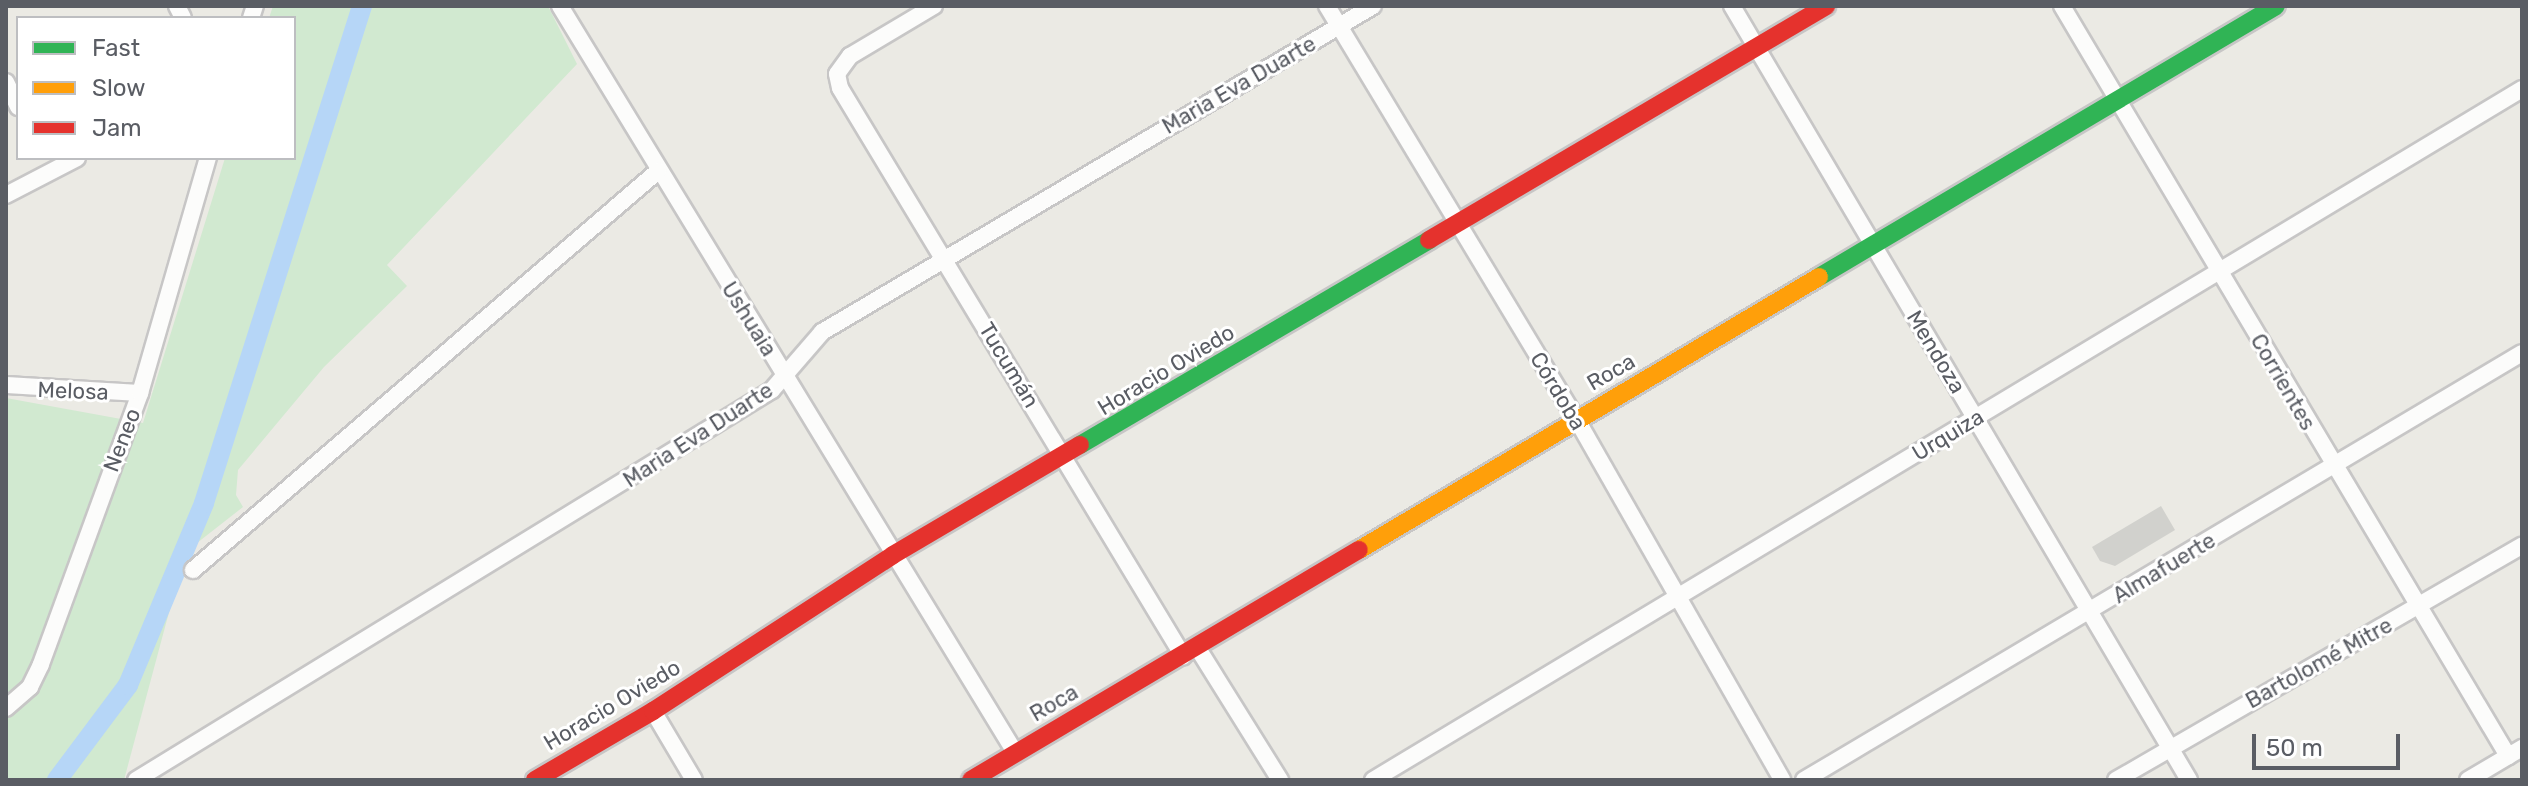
<!DOCTYPE html>
<meta charset="utf-8">
<style>
body{margin:0}
#map{position:relative;width:2528px;height:786px;overflow:hidden;background:#ebeae4;font-family:Rubik,sans-serif}
div>[style]{position:absolute}
[style*='--x']{left:calc(var(--x)*1px);top:calc(var(--y)*1px);width:calc(var(--w)*1px);rotate:calc(var(--a)*1deg)}
.green>*{inset:0;background:#d1e9d0}
.canal>*{height:20px;margin:-10px;padding:0 10px;transform-origin:10px;border-radius:10px;background:#b6d6f7}
.building>*{inset:0;background:#d1d1cd}
.roads{filter:drop-shadow(2px 0 #c7c6c6) drop-shadow(-2px 0 #c7c6c6) drop-shadow(0 2px #c7c6c6) drop-shadow(0 -2px #c7c6c6)}
.street>*{height:16px;margin:-8px;padding:0 8px;transform-origin:8px;border-radius:8px;background:#fcfcfb}
.fast>*{height:18px;margin:-9px;padding:0 9px;transform-origin:9px;border-radius:9px;background:#30b455}
.slow>*{height:18px;margin:-9px;padding:0 9px;transform-origin:9px;border-radius:9px;background:#ff9f0a}
.jam>*{height:18px;margin:-9px;padding:0 9px;transform-origin:9px;border-radius:9px;background:#e5322d}
span{translate:-50% -50%;white-space:nowrap;text-align:center;line-height:1.15;-webkit-text-stroke:6px #fff;paint-order:stroke}
.street-label{font-size:22px;color:#5a5d64}
.frame{position:absolute;inset:0;border:8px solid #5a5d64;pointer-events:none}
.legend{position:absolute;left:16px;top:16px;width:280px;height:144px;box-sizing:border-box;background:#fff;border:2px solid #bdbec1;margin:0;padding:10px 14px;list-style:none;font-size:24px;color:#5a5d64}
.legend li{display:flex;align-items:center;gap:16px;height:40px}
.legend b{width:40px;border:2px solid #bdbec1}
.scale{position:absolute;left:2252px;top:734px;width:148px;height:36px;box-sizing:border-box;border:4px solid #5a5d64;border-top:0;padding-left:10px;font-size:24px;line-height:28px;white-space:nowrap;color:#5a5d64;-webkit-text-stroke:6px #fff;paint-order:stroke}
</style>
<div id="map">
<div class="green">
<i style="clip-path:polygon(273px 6px,548px 6px,577px 64px,387px 265px,407px 286px,324px 367px,238px 470px,236px 495px,243px 507px,197px 543px,172px 601px,124px 780px,6px 780px,6px 398px,143px 423px,225px 158px,294px 158px,294px 18px,269px 18px)"></i>
</div>
<div class="canal">
<i style="--x:57;--y:780;--w:119;--a:-53.2"></i>
<i style="--x:128;--y:685;--w:197;--a:-67.3"></i>
<i style="--x:204;--y:503;--w:522;--a:-72.36"></i>
</div>
<div class="building">
<i style="clip-path:polygon(2161px 506px,2175px 530px,2115px 566px,2100px 561px,2092px 547px)"></i>
</div>
<div class="roads">
<div class="street">
<i style="--x:177;--y:6;--w:13;--a:63"></i>
<i style="--x:560;--y:6;--w:876;--a:58.63"></i>
<i style="--x:934;--y:6;--w:98;--a:149.2"></i>
<i style="--x:850;--y:56;--w:22;--a:126"></i>
<i style="--x:837;--y:74;--w:14;--a:78"></i>
<i style="--x:840;--y:88;--w:664;--a:58.87"></i>
<i style="--x:1327;--y:6;--w:484;--a:58.9"></i>
<i style="--x:1577;--y:420;--w:414;--a:60.3"></i>
<i style="--x:1732;--y:6;--w:899;--a:59.44"></i>
<i style="--x:2062;--y:6;--w:873;--a:59.26"></i>
<i style="--x:251;--y:18;--w:13;--a:-72"></i>
<i style="--x:6;--y:82;--w:28;--a:64"></i>
<i style="--x:6;--y:195;--w:80;--a:-27.5"></i>
<i style="--x:6;--y:385;--w:134;--a:3.4"></i>
<i style="--x:193;--y:570;--w:613;--a:-40.63"></i>
<i style="--x:1197;--y:647;--w:157;--a:58"></i>
<i style="--x:6;--y:708;--w:32;--a:-41"></i>
<i style="--x:30;--y:687;--w:25;--a:-64"></i>
<i style="--x:41;--y:664;--w:289;--a:-69.9"></i>
<i style="--x:140;--y:393;--w:245;--a:-73.9"></i>
<i style="--x:653;--y:711;--w:80;--a:59.3"></i>
<i style="--x:136;--y:780;--w:746;--a:-31.52"></i>
<i style="--x:772;--y:390;--w:77;--a:-49.2"></i>
<i style="--x:822;--y:332;--w:640;--a:-30.61"></i>
<i style="--x:1373;--y:780;--w:1341;--a:-31.02"></i>
<i style="--x:1804;--y:780;--w:835;--a:-30.74"></i>
<i style="--x:2116;--y:780;--w:469;--a:-30"></i>
<i style="--x:2468;--y:780;--w:63;--a:-30.7"></i>
</div>
<div class="fast">
<i style="--x:1819;--y:277;--w:531;--a:-30.67"></i>
<i style="--x:1080;--y:445;--w:405;--a:-30.4"></i>
</div>
<div class="slow">
<i style="--x:1359;--y:550;--w:535;--a:-30.69"></i>
</div>
<div class="jam">
<i style="--x:1429;--y:240;--w:461;--a:-30.5"></i>
<i style="--x:535;--y:780;--w:137;--a:-30.3"></i>
<i style="--x:653;--y:711;--w:286;--a:-33"></i>
<i style="--x:893;--y:555;--w:217;--a:-30.5"></i>
<i style="--x:971;--y:780;--w:451;--a:-30.7"></i>
</div>
</div>
<div class="street-label">
<span style="left:1239px;top:85px;rotate:-30deg">Maria Eva Duarte</span>
<span style="left:749px;top:319px;rotate:58deg">Ushuaia</span>
<span style="left:1936px;top:352px;rotate:59deg">Mendoza</span>
<span style="left:1009px;top:365px;rotate:59deg">Tucumán</span>
<span style="left:1166px;top:370px;rotate:-31deg">Horacio Oviedo</span>
<span style="left:1611px;top:372px;rotate:-30deg">Roca</span>
<span style="left:2283px;top:382px;rotate:60deg">Corrientes</span>
<span style="left:73px;top:391px;rotate:2deg">Melosa</span>
<span style="left:1558px;top:391px;rotate:59deg">Córdoba</span>
<span style="left:698px;top:435px;rotate:-33deg">Maria Eva Duarte</span>
<span style="left:1948px;top:435px;rotate:-31deg">Urquiza</span>
<span style="left:122px;top:440px;rotate:-69deg">Neneo</span>
<span style="left:2164px;top:568px;rotate:-31deg">Almafuerte</span>
<span style="left:2319px;top:663px;rotate:-29deg">Bartolomé Mitre</span>
<span style="left:1054px;top:703px;rotate:-30deg">Roca</span>
<span style="left:612px;top:705px;rotate:-31deg">Horacio Oviedo</span>
</div>
<div class="frame"></div>
<ul class="legend">
<li><b style="height:10px;background:#30b455"></b>Fast</li>
<li><b style="height:10px;background:#ff9f0a"></b>Slow</li>
<li><b style="height:10px;background:#e5322d"></b>Jam</li>
</ul>
<div class="scale">50 m</div>
</div>
